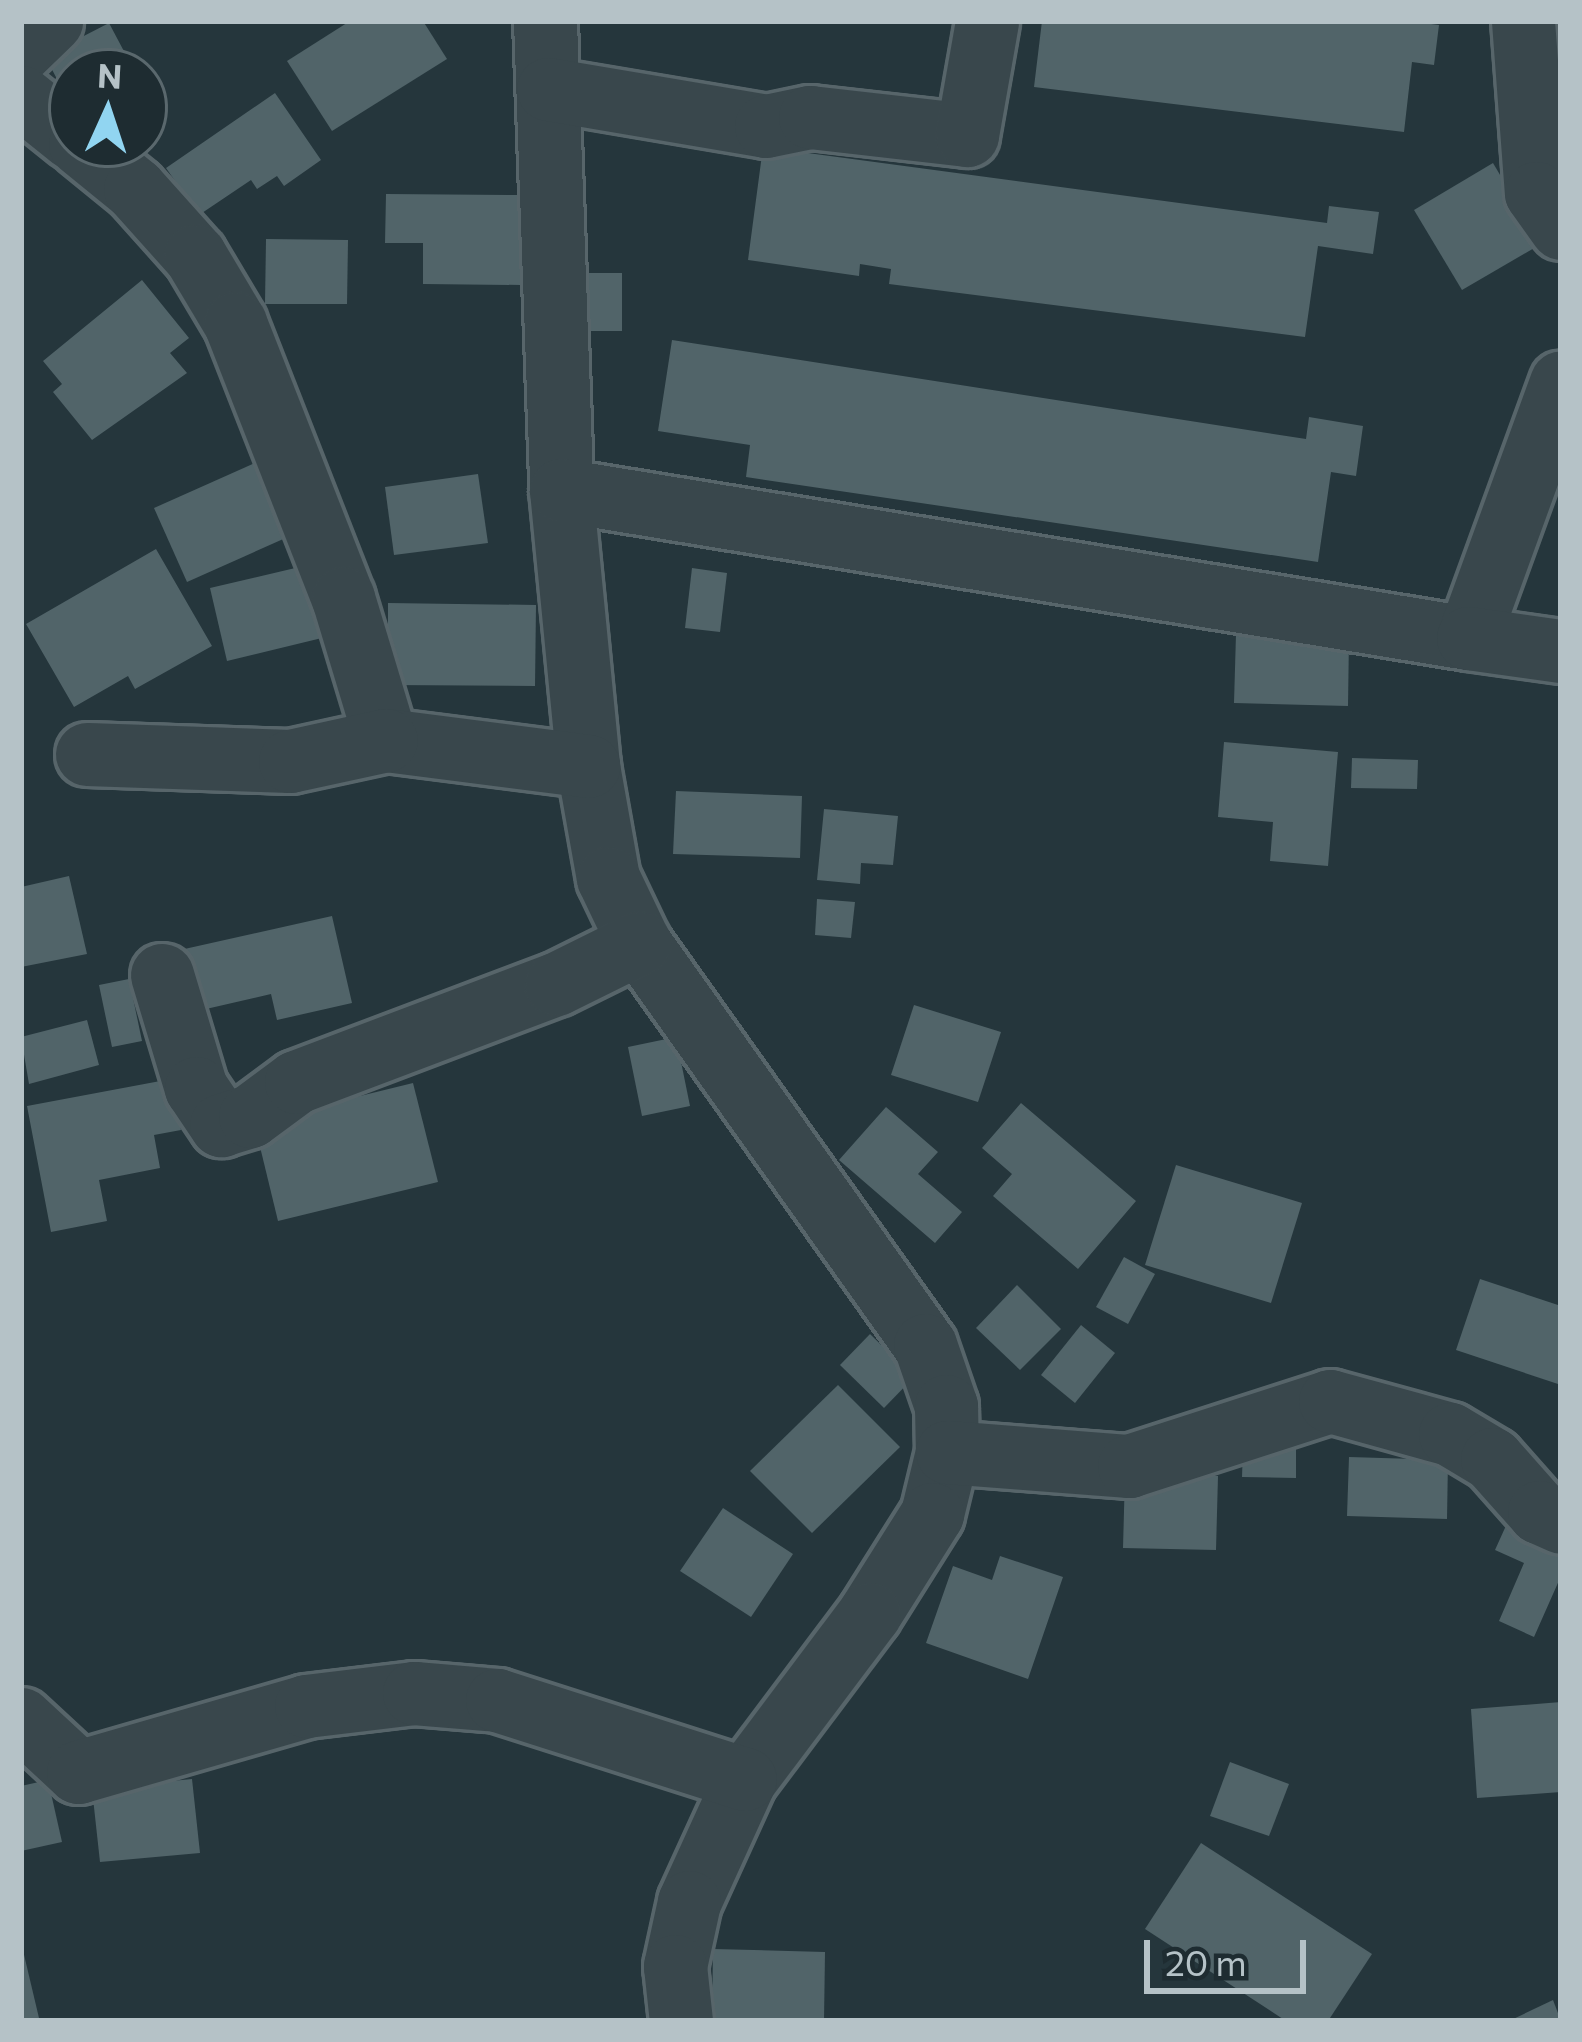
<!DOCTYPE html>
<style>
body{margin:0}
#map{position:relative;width:1582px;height:2042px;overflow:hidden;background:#25363c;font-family:Commissioner,sans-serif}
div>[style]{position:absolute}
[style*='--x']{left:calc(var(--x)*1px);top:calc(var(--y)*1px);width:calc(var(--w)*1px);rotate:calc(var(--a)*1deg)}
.building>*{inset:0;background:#516469}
.roads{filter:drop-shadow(3px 0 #57656a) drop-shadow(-3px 0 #57656a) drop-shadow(0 3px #57656a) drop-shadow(0 -3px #57656a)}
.minor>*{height:63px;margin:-31.5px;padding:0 31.5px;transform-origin:31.5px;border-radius:31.5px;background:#39474c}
span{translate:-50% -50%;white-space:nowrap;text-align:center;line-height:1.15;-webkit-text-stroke:9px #1e2c31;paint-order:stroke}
.frame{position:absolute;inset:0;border:24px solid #b5c2c7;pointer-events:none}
.north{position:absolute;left:48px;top:48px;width:120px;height:120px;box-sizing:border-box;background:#1e2c31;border:3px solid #5a686d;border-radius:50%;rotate:3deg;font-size:33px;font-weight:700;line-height:48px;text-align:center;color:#b5c2c7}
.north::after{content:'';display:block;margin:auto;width:42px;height:54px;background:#91d5f1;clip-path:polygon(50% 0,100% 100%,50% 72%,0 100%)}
.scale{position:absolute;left:1144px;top:1940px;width:162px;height:54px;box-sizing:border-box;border:6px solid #b5c2c7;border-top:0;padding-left:15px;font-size:36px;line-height:42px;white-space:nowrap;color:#b5c2c7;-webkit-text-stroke:9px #1e2c31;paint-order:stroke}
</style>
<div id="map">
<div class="building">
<i style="clip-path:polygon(350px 21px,423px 21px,447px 59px,332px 131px,287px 61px)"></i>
<i style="clip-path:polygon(1042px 21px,1408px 21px,1439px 25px,1434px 65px,1412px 62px,1404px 132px,1034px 87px)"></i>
<i style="clip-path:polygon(109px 23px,135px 72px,72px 72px,72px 108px,45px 56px)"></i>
<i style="clip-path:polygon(275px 93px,321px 160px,284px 186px,277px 176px,257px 189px,251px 180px,199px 215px,166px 168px)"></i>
<i style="clip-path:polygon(763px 147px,1327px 223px,1329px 206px,1379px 212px,1373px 254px,1318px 246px,1305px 337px,889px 284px,891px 269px,860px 264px,859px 276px,748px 260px)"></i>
<i style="clip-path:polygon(1493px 163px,1541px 244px,1462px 290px,1414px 210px)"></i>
<i style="clip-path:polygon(386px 194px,521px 195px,521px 285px,423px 284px,423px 243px,385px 243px)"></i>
<i style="clip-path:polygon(266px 239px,348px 240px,347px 304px,265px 304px)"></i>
<i style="clip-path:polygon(588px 273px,622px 273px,622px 331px,589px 331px)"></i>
<i style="clip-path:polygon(142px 280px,189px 338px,170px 353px,187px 373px,92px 440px,53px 392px,62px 384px,43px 361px)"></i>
<i style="clip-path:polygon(672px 340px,1306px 439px,1309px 417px,1363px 426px,1356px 476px,1331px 472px,1318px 562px,746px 477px,750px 445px,658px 431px)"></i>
<i style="clip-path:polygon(257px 462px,290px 536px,187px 582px,154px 508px)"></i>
<i style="clip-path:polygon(478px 474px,488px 543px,394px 555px,385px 487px)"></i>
<i style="clip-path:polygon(156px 549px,212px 646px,135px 689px,128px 676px,74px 707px,26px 624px)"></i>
<i style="clip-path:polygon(308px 565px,326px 637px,227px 661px,210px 588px)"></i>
<i style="clip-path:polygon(692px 568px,727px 573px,720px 632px,685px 628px)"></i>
<i style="clip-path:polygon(388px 603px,536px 605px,535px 686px,388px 685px)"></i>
<i style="clip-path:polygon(1236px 634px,1349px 637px,1348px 706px,1234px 703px)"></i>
<i style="clip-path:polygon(1224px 742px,1338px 752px,1328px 866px,1270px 861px,1273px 822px,1218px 817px)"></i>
<i style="clip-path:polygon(1352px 758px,1418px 760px,1417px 789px,1351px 788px)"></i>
<i style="clip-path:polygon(676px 791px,802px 796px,800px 858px,673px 854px)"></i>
<i style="clip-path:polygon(824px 809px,898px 816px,893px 865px,861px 863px,860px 884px,817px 880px)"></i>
<i style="clip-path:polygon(69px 876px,87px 954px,21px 967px,21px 887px)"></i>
<i style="clip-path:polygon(817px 899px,855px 902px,851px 938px,815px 935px)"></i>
<i style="clip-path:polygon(332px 916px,352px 1003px,277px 1020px,271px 994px,193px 1012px,180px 950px)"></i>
<i style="clip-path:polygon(129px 979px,142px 1041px,112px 1047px,99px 985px)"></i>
<i style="clip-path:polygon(914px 1005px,1001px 1032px,978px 1102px,891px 1075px)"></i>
<i style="clip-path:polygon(87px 1020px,99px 1065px,29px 1084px,21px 1037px)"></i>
<i style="clip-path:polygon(676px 1037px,690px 1106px,642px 1116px,628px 1047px)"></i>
<i style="clip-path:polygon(171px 1079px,181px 1130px,154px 1135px,160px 1168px,99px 1180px,107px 1221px,51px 1232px,27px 1106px)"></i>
<i style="clip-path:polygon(413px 1083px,438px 1182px,278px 1221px,254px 1122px)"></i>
<i style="clip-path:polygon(1021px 1103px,1136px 1201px,1078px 1269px,993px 1196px,1012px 1174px,982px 1148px)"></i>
<i style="clip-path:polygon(886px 1107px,938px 1152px,918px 1174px,962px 1212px,935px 1243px,839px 1160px)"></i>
<i style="clip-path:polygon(1176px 1165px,1302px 1203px,1271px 1303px,1145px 1265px)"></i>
<i style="clip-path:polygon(1124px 1257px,1155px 1274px,1128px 1324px,1096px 1307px)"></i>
<i style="clip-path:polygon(1480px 1279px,1561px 1306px,1561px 1385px,1456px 1350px)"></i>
<i style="clip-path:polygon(1017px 1285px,1061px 1329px,1020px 1370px,976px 1328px)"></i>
<i style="clip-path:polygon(1081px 1325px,1115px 1353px,1075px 1403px,1041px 1375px)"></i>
<i style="clip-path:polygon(870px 1334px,914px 1377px,884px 1408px,840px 1365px)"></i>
<i style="clip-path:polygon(838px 1385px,900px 1447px,812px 1533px,750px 1471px)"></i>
<i style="clip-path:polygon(1243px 1447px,1296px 1448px,1296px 1478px,1242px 1477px)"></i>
<i style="clip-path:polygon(1349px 1457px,1448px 1460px,1447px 1519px,1347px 1516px)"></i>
<i style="clip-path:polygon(1125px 1474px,1218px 1476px,1216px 1550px,1123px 1548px)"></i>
<i style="clip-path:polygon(723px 1508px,793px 1554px,751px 1617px,680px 1571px)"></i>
<i style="clip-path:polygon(1509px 1519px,1561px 1542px,1561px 1576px,1534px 1637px,1499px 1621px,1524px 1563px,1495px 1550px)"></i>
<i style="clip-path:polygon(1000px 1556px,1063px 1577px,1028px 1679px,926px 1643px,953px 1566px,992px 1580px)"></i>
<i style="clip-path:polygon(1561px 1702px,1561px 1792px,1477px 1798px,1471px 1709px)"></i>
<i style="clip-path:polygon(1230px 1762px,1289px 1784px,1269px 1836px,1210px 1816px)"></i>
<i style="clip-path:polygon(192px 1779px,200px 1853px,100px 1862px,92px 1789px)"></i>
<i style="clip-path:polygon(48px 1780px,62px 1842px,21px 1851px,21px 1786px)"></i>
<i style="clip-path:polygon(1201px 1843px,1372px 1954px,1328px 2021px,1286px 2021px,1145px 1929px)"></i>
<i style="clip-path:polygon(21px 1942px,39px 2018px,23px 2021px,21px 2021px)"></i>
<i style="clip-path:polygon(713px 1949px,825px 1952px,824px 2021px,712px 2021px)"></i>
<i style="clip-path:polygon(1553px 2000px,1561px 2021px,1509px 2021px)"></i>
</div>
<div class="roads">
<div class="minor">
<i style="--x:545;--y:21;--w:469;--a:88"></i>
<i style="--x:561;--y:490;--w:277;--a:84.4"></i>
<i style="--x:588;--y:766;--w:114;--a:79.9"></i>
<i style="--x:608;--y:878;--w:72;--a:64.5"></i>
<i style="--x:639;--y:943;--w:493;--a:54.6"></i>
<i style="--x:925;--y:1345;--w:65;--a:71"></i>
<i style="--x:946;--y:1406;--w:46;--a:88.8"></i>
<i style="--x:947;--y:1452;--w:64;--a:103.6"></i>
<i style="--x:932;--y:1514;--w:118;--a:122.2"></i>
<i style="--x:869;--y:1614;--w:206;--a:126.9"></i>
<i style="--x:745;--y:1779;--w:135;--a:114.5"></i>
<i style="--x:689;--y:1902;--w:66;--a:102.3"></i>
<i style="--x:675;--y:1966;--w:55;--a:83.8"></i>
<i style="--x:1523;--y:21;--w:172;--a:85.7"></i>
<i style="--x:1536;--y:193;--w:43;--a:54.5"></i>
<i style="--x:21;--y:50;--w:42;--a:-44"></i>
<i style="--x:548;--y:89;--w:221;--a:9.6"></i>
<i style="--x:766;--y:126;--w:45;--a:-11.6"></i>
<i style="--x:810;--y:117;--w:158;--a:6.5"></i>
<i style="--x:967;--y:135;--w:116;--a:-80"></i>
<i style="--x:21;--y:97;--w:65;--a:38.8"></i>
<i style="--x:80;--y:144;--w:71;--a:39.3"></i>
<i style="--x:135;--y:189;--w:90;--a:48.2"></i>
<i style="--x:195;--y:256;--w:78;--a:59.2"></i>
<i style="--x:235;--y:323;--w:295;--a:68.6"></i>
<i style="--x:343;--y:598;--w:148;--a:73.2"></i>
<i style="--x:386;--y:740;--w:204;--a:7.3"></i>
<i style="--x:561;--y:490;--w:919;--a:9.27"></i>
<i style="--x:1468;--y:638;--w:272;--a:-70"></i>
<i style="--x:1468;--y:638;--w:94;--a:8"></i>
<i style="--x:87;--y:754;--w:203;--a:2"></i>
<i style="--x:290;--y:761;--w:98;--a:-12.3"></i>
<i style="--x:162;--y:975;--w:118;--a:73.3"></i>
<i style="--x:196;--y:1088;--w:45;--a:56"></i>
<i style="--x:221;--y:1125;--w:30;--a:-17"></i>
<i style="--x:250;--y:1116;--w:57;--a:-36.5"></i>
<i style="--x:296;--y:1082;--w:278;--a:-20.7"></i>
<i style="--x:556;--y:984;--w:93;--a:-26.3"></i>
<i style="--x:947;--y:1452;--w:183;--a:4.4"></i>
<i style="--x:1129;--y:1466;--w:211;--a:-17.9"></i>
<i style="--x:1330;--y:1401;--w:124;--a:15.4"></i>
<i style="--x:1450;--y:1434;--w:49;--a:30.8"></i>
<i style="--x:1492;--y:1459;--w:71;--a:48.4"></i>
<i style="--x:1539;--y:1512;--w:24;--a:24"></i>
<i style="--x:21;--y:1719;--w:78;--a:42.9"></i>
<i style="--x:78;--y:1772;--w:237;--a:-16.1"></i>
<i style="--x:306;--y:1706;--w:109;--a:-6.9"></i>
<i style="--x:414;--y:1693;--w:83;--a:4.8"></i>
<i style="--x:497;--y:1700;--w:260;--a:17.7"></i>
</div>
</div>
<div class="frame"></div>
<div class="north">N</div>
<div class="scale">20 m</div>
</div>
